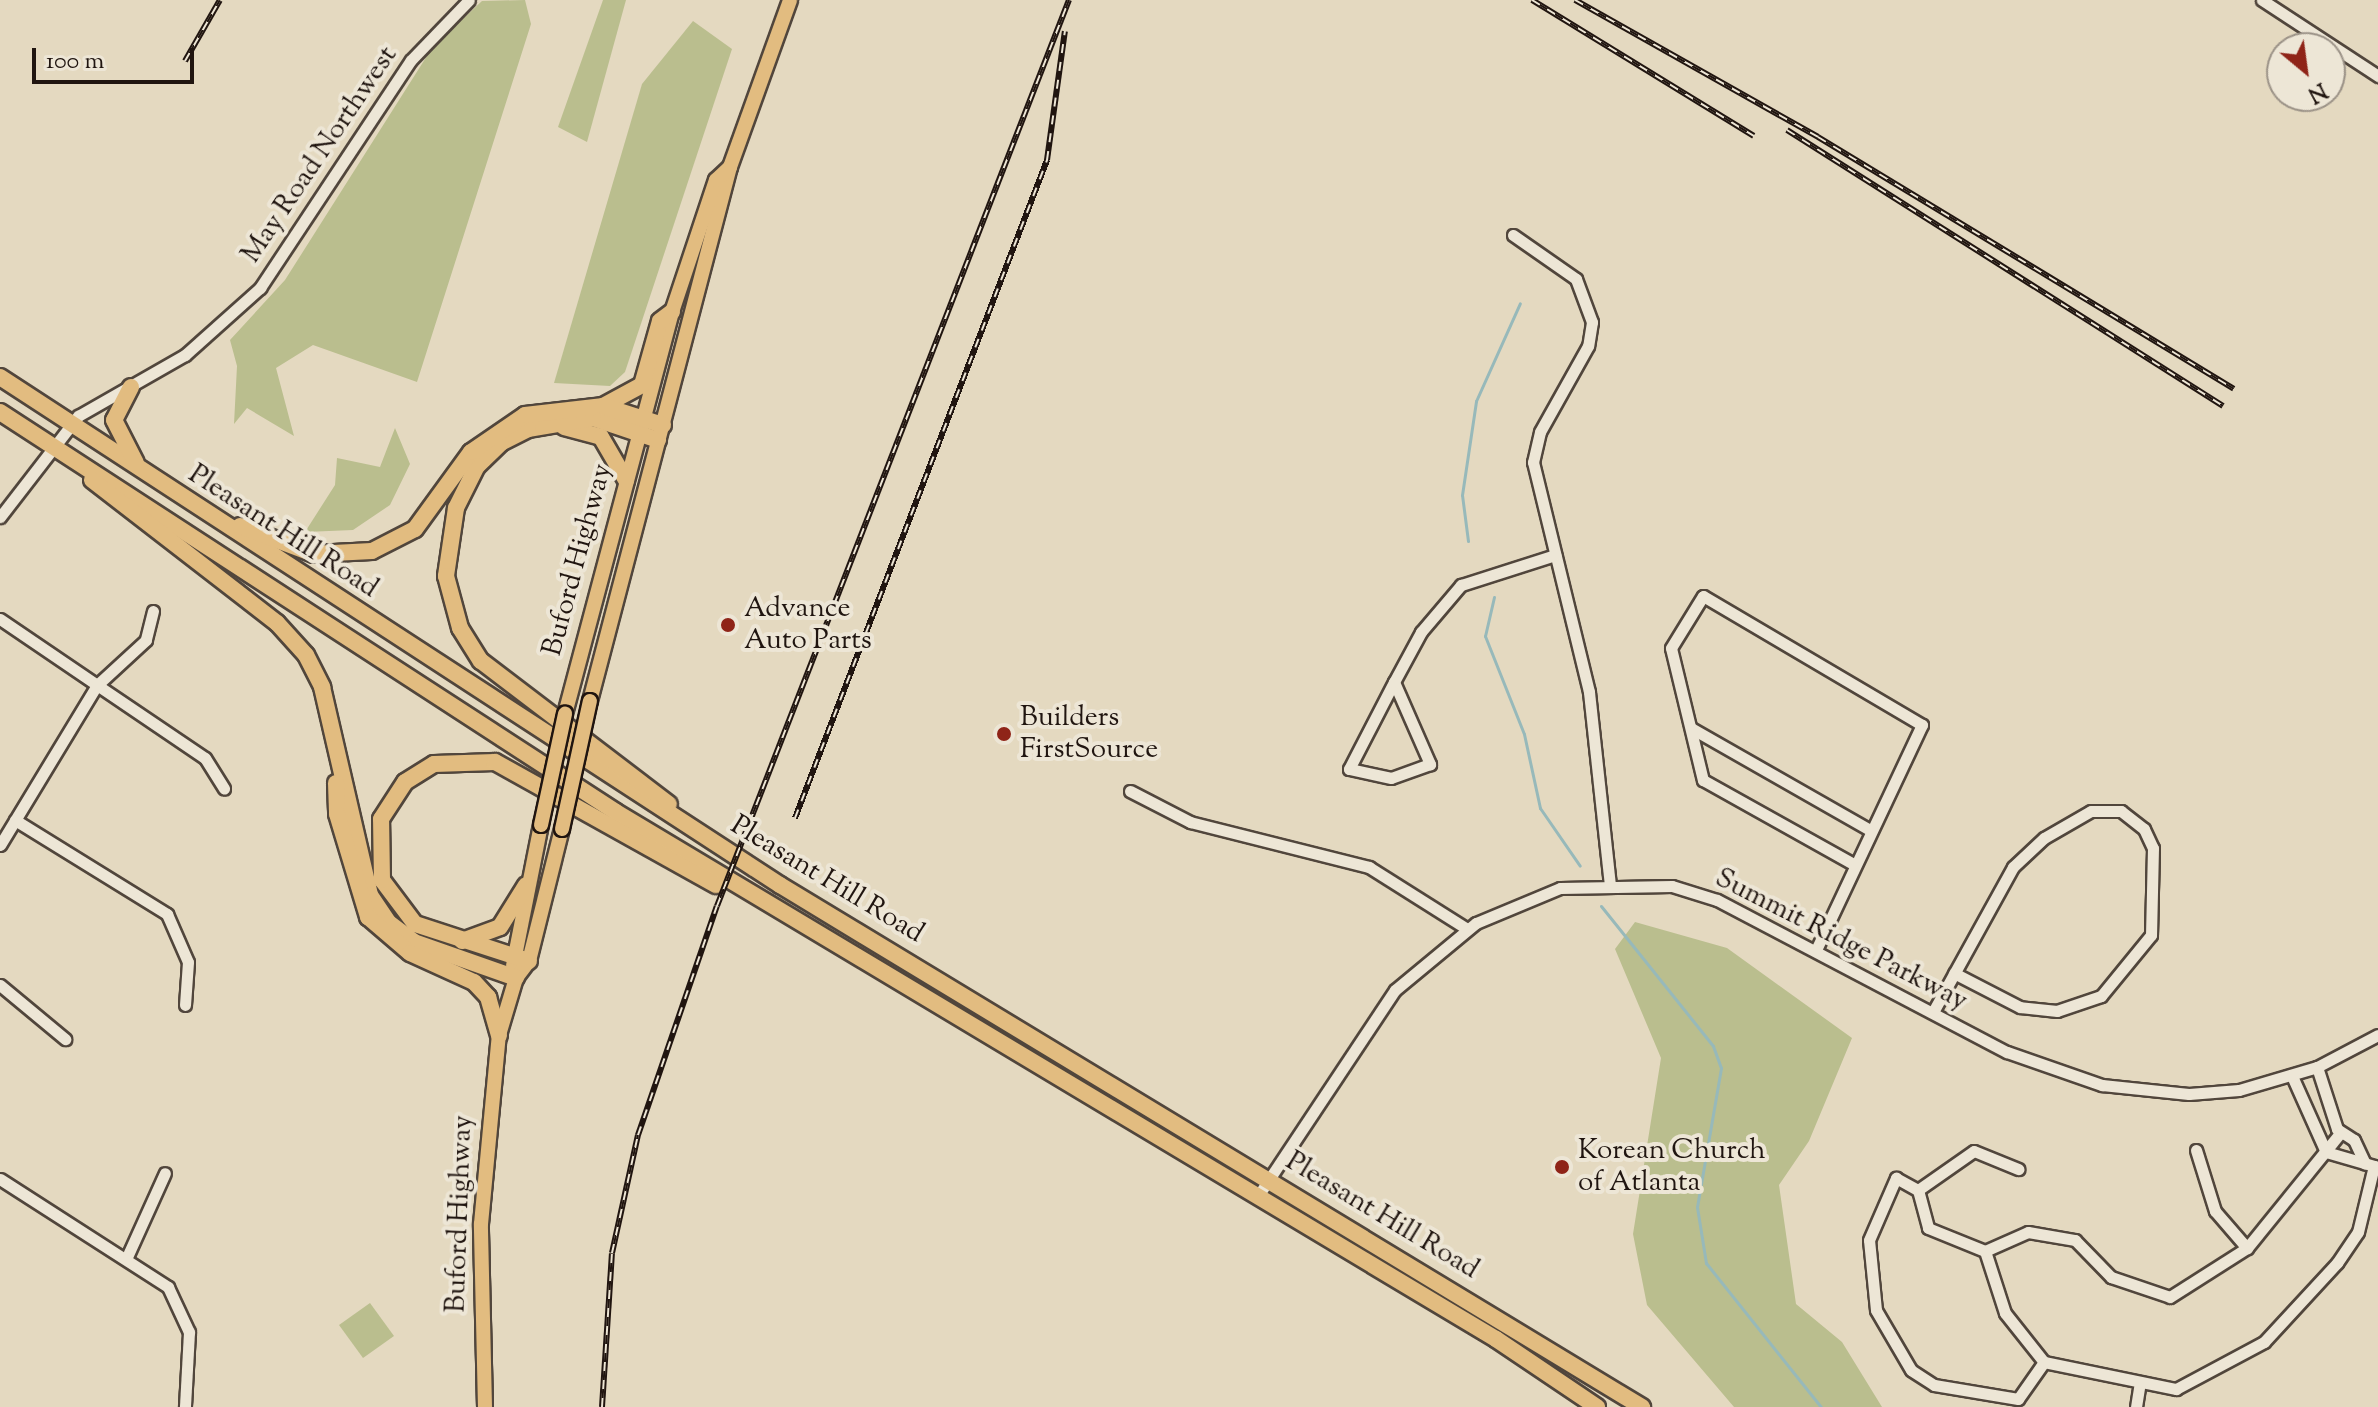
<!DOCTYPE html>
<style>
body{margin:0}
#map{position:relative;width:2378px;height:1407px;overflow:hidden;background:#e4d9c0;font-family:"Sorts Mill Goudy",serif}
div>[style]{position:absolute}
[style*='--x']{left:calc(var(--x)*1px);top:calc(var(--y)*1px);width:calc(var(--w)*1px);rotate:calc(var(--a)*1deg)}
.green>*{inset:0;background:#babe8e}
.stream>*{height:3px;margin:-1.5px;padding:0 1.5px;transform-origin:1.5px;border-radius:1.5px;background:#97b9ba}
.roads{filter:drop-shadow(2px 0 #51463c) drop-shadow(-2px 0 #51463c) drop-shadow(0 2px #51463c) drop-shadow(0 -2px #51463c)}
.minor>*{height:11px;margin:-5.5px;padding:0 5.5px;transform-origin:5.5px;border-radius:5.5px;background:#ede6d6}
.major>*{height:14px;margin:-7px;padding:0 7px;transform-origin:7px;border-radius:7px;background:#e2bc80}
.highway>*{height:16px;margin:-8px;padding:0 8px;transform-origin:8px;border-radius:8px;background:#e2bc80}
.rail>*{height:6px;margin-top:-3px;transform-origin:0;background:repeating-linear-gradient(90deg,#ede6d6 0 9px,#201510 0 18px);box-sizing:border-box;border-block:2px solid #201510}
.bridges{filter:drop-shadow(2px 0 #201510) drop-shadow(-2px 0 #201510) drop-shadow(0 2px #201510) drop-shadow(0 -2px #201510)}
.major-bridge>*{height:14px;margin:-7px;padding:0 7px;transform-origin:7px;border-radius:7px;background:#e2bc80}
.dots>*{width:22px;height:22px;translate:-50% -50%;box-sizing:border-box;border:4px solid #ede6d6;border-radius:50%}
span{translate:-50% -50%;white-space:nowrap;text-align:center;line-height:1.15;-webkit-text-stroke:8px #ede6d6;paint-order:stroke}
.street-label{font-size:28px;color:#201510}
.poi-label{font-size:28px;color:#201510}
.left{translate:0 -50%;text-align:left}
.north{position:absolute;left:2266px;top:32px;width:80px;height:80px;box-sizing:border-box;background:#ede6d6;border:2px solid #9b9287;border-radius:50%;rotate:151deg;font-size:22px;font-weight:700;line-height:32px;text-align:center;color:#201510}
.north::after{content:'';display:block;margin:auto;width:28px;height:36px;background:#8f2418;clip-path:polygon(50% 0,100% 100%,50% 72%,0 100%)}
.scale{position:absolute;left:32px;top:48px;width:162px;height:36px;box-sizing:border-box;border:4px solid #201510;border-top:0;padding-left:10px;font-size:24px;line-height:28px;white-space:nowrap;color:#201510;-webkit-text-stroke:6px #ede6d6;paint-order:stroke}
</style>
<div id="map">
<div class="green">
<i style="clip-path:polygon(525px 0,531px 24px,417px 382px,313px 345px,276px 368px,294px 436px,247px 408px,234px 424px,237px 366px,230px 340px,285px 280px,432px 48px,482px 1px)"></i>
<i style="clip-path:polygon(603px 0,626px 0,587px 142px,558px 127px)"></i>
<i style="clip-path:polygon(693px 21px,732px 49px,625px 372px,610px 386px,554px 383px,642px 84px)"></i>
<i style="clip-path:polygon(395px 428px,410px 464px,390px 505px,353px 530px,305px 532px,335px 485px,337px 458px,380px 467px)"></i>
<i style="clip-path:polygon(1635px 922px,1727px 948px,1852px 1038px,1809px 1141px,1779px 1185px,1796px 1304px,1842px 1342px,1882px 1407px,1734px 1407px,1647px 1305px,1633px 1234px,1661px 1058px,1615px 949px)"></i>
<i style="clip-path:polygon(370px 1303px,394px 1336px,363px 1358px,339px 1325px)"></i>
</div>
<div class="stream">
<i style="--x:1468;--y:541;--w:46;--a:-97.4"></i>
<i style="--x:1462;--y:495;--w:95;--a:-81.5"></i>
<i style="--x:1476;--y:401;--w:107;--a:-65.8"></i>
<i style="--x:1494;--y:597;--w:40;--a:103"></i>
<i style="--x:1485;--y:636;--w:105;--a:68.3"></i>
<i style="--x:1524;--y:734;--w:76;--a:77.8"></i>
<i style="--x:1540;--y:808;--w:70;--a:55.4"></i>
<i style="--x:1601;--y:906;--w:179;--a:51.3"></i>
<i style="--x:1713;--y:1046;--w:23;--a:70"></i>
<i style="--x:1721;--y:1068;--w:141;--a:99.8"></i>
<i style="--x:1697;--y:1207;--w:57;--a:80.9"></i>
<i style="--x:1706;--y:1263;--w:184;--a:51.4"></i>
</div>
<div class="roads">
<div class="minor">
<i style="--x:2262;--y:0;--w:139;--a:33.2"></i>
<i style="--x:1513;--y:235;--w:77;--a:34.9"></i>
<i style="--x:1576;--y:279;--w:46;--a:69.6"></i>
<i style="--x:1592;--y:322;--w:24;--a:99"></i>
<i style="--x:1588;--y:346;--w:98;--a:119.2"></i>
<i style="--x:1540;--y:432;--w:31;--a:103"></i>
<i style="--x:1533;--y:462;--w:237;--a:76.3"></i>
<i style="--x:1589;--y:692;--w:194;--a:83.8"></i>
<i style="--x:0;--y:517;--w:128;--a:-52.3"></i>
<i style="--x:78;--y:416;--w:123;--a:-29.7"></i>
<i style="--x:185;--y:355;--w:101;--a:-41.8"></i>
<i style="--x:260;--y:288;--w:273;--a:-56.5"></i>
<i style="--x:411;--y:60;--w:83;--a:-46"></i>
<i style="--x:153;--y:611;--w:30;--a:104"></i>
<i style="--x:146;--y:640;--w:67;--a:137.4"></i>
<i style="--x:97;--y:685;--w:130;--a:34.1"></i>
<i style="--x:205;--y:758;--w:36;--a:58"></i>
<i style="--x:0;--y:619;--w:117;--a:34.2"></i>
<i style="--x:97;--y:685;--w:187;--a:121.2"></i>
<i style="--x:1394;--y:682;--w:90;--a:66.3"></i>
<i style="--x:1430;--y:764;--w:41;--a:160.3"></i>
<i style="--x:1391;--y:778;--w:43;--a:-167.9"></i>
<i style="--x:1349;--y:769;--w:98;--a:-62.7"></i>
<i style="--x:1394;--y:682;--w:57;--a:-61.6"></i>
<i style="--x:1421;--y:632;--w:62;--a:-49.6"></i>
<i style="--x:1461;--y:585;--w:99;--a:-17.7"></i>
<i style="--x:1691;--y:728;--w:206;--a:29.7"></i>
<i style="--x:1130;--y:791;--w:68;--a:27.3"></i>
<i style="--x:1190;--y:822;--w:185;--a:14.1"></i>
<i style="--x:1369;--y:867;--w:116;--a:32.3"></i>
<i style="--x:15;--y:820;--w:179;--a:31.7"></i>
<i style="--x:167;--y:914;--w:52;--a:66.4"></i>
<i style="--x:188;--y:962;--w:43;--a:94"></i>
<i style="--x:1816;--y:950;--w:249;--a:-64.8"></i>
<i style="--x:1922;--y:725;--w:254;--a:-149.5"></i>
<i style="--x:1703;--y:596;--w:61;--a:121.6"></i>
<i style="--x:1671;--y:648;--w:136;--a:76.4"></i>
<i style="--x:1703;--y:780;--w:172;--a:29.2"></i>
<i style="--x:0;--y:985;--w:85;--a:39.7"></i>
<i style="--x:1933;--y:1012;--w:166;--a:-61.1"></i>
<i style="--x:2013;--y:867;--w:42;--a:-43.1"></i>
<i style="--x:2044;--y:838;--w:54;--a:-29.9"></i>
<i style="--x:2091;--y:811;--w:30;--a:0"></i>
<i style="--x:2121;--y:811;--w:29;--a:38"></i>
<i style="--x:2144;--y:829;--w:21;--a:65"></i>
<i style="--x:2153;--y:848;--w:87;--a:91.3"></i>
<i style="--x:2151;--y:935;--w:79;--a:129.3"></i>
<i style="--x:2101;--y:996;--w:46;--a:161.2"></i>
<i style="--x:2057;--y:1011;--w:37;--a:-174"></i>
<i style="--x:2020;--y:1007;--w:74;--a:-152.7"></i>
<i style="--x:2317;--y:1067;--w:65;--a:72.1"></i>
<i style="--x:2337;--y:1129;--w:20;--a:33"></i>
<i style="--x:2354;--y:1140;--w:26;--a:65"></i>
<i style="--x:2292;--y:1076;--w:83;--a:65.9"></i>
<i style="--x:2326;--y:1152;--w:54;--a:16.1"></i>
<i style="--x:2196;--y:1150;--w:64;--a:72.7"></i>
<i style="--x:2215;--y:1211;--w:49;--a:49.1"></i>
<i style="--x:0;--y:1179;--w:200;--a:32.7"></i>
<i style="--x:168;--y:1287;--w:50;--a:65"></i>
<i style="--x:189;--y:1332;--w:75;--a:93.1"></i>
<i style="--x:1918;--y:1190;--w:68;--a:-34.9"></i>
<i style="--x:1974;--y:1151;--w:48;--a:22.2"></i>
<i style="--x:1258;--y:1196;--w:247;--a:-56.4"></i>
<i style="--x:1395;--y:990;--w:105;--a:-39.6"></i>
<i style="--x:1476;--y:923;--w:91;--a:-22.6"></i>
<i style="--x:1560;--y:888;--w:112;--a:-1"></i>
<i style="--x:1672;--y:886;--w:47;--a:17.3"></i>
<i style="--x:1717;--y:900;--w:327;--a:27.7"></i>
<i style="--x:2007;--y:1052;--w:101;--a:19.2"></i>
<i style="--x:2102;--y:1085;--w:87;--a:5.9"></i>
<i style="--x:2189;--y:1094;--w:50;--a:-4.6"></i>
<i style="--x:2239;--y:1090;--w:81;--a:-16.4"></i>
<i style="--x:2317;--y:1067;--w:69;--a:-27.7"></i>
<i style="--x:1985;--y:1251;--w:65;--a:72.1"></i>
<i style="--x:2005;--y:1313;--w:63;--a:51.5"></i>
<i style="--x:2044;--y:1362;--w:135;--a:11.6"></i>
<i style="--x:2176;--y:1389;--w:100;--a:-28.1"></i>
<i style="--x:2264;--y:1342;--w:108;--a:-47.3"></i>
<i style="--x:2337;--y:1263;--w:37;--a:-56"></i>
<i style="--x:2358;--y:1232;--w:68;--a:-76.4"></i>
<i style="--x:127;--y:1257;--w:92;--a:-65.7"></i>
<i style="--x:2044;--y:1362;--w:45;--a:125.1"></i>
<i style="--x:2018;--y:1399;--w:85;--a:-170.5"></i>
<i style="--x:1934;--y:1385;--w:27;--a:-147"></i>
<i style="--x:1911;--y:1370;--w:69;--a:-120.3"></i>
<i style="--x:1876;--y:1310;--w:70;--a:-95.7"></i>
<i style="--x:1869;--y:1240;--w:68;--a:-66.5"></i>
<i style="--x:1896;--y:1178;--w:25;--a:29"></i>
<i style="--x:1918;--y:1190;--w:39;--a:75"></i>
<i style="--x:1928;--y:1228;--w:61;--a:22"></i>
<i style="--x:1985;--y:1251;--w:47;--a:-23.8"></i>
<i style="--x:2028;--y:1232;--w:48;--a:9.7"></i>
<i style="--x:2075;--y:1240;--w:52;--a:45.8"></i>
<i style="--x:2111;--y:1277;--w:62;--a:18.7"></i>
<i style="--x:2170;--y:1297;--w:91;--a:-32.5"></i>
<i style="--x:2247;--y:1248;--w:149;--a:-51"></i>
<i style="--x:2136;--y:1407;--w:20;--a:-81"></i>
</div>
<div class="major">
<i style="--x:590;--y:701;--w:552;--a:-75.31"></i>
<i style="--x:730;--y:167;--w:177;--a:-70.2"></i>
<i style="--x:565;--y:714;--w:416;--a:-75.1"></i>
<i style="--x:672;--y:312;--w:139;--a:-71.6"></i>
<i style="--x:716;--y:180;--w:19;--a:-43"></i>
<i style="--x:513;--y:966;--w:144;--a:-78.8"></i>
<i style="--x:485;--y:1407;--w:183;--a:-91.3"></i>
<i style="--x:481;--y:1224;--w:190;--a:-84.6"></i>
<i style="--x:499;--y:1035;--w:59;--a:-73.4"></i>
<i style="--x:516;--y:978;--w:21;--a:-53"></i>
<i style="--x:529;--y:961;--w:136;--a:-76"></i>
</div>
<div class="highway">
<i style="--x:0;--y:377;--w:931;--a:33.08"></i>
<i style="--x:780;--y:885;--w:1008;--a:31.2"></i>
<i style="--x:131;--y:387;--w:37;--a:117"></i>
<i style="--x:114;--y:420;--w:48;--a:62.9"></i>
<i style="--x:603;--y:406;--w:44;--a:-28.3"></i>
<i style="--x:642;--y:385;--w:66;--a:-74.3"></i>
<i style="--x:660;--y:321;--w:15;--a:-37"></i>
<i style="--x:0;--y:412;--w:734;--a:33"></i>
<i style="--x:616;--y:812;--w:1026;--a:30.92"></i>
<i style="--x:1496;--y:1339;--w:122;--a:34"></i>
<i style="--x:564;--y:427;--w:38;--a:15"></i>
<i style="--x:601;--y:437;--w:50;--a:59.8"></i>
<i style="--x:658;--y:440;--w:69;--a:-161.3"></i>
<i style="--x:593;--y:418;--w:66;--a:170.4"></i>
<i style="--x:528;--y:429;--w:30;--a:153"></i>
<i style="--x:501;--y:443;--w:33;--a:136"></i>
<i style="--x:477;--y:466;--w:47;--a:116.6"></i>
<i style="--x:456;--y:508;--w:69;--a:98.4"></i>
<i style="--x:446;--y:576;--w:54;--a:74.9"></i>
<i style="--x:460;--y:628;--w:39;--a:58"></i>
<i style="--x:481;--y:661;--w:236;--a:37.3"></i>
<i style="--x:92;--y:480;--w:234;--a:37.7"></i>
<i style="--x:277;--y:623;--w:43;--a:47.8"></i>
<i style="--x:306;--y:655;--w:36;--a:63"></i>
<i style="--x:322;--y:687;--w:213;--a:77"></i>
<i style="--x:370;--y:895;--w:34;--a:56"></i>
<i style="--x:389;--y:923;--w:31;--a:37"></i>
<i style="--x:414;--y:942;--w:108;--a:19.4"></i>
<i style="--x:240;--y:526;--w:79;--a:20.7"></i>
<i style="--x:314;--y:554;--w:58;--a:-3"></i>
<i style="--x:372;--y:551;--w:48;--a:-27.1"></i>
<i style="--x:415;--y:529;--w:95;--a:-54"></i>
<i style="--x:471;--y:452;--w:65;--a:-34.4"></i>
<i style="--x:525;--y:415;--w:79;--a:-6.6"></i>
<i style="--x:603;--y:406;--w:63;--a:17.6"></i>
<i style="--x:336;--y:783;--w:31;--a:88"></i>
<i style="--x:337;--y:814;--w:108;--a:73.2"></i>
<i style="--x:368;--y:917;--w:55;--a:40.6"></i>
<i style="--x:410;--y:953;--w:70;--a:24.4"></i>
<i style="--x:474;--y:982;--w:21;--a:47"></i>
<i style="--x:488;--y:997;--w:40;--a:74"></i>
<i style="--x:462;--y:941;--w:40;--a:-20.2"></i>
<i style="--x:500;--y:927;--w:49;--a:-58.2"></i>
<i style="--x:529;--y:961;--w:120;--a:-162"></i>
<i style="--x:415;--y:924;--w:55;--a:-126.9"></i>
<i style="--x:382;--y:880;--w:61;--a:-90.9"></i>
<i style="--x:381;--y:819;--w:44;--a:-57"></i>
<i style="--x:405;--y:782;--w:34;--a:-32"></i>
<i style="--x:434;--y:764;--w:61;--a:-1.9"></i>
<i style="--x:495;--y:762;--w:253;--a:29.1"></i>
</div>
</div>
<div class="rail">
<i style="--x:1532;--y:0;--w:260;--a:31.5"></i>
<i style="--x:1575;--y:0;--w:279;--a:29.4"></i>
<i style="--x:1818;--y:137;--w:486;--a:31.2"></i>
<i style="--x:185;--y:61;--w:70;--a:-60.2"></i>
<i style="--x:1787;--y:130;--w:516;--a:32.33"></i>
<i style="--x:795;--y:818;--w:705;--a:-69.04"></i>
<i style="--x:1047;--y:160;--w:130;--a:-82.1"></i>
<i style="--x:602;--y:1407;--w:154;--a:-86.3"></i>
<i style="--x:612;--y:1253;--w:121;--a:-77.6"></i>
<i style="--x:638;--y:1135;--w:242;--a:-71"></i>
<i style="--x:717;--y:906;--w:972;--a:-68.77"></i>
</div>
<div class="bridges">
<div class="major-bridge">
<i style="--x:541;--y:825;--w:114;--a:-77.8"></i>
<i style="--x:562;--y:829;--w:131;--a:-77.7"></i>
</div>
</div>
<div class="dots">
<i style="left:728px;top:625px;background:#8f2418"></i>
<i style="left:1004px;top:734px;background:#8f2418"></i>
<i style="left:1562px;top:1167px;background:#8f2418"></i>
</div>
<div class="street-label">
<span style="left:320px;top:155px;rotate:-56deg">May Road Northwest</span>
<span style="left:283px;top:532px;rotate:33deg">Pleasant Hill Road</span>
<span style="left:578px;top:560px;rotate:-75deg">Buford Highway</span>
<span style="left:827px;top:880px;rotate:31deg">Pleasant Hill Road</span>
<span style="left:1841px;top:940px;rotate:27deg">Summit Ridge Parkway</span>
<span style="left:460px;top:1214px;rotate:-88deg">Buford Highway</span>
<span style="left:1382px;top:1216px;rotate:31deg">Pleasant Hill Road</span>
</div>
<div class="poi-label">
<span class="left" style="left:744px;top:625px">Advance<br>Auto Parts</span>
<span class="left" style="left:1020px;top:734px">Builders<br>FirstSource</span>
<span class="left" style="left:1578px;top:1167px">Korean Church<br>of Atlanta</span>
</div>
<div class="north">N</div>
<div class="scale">100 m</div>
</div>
